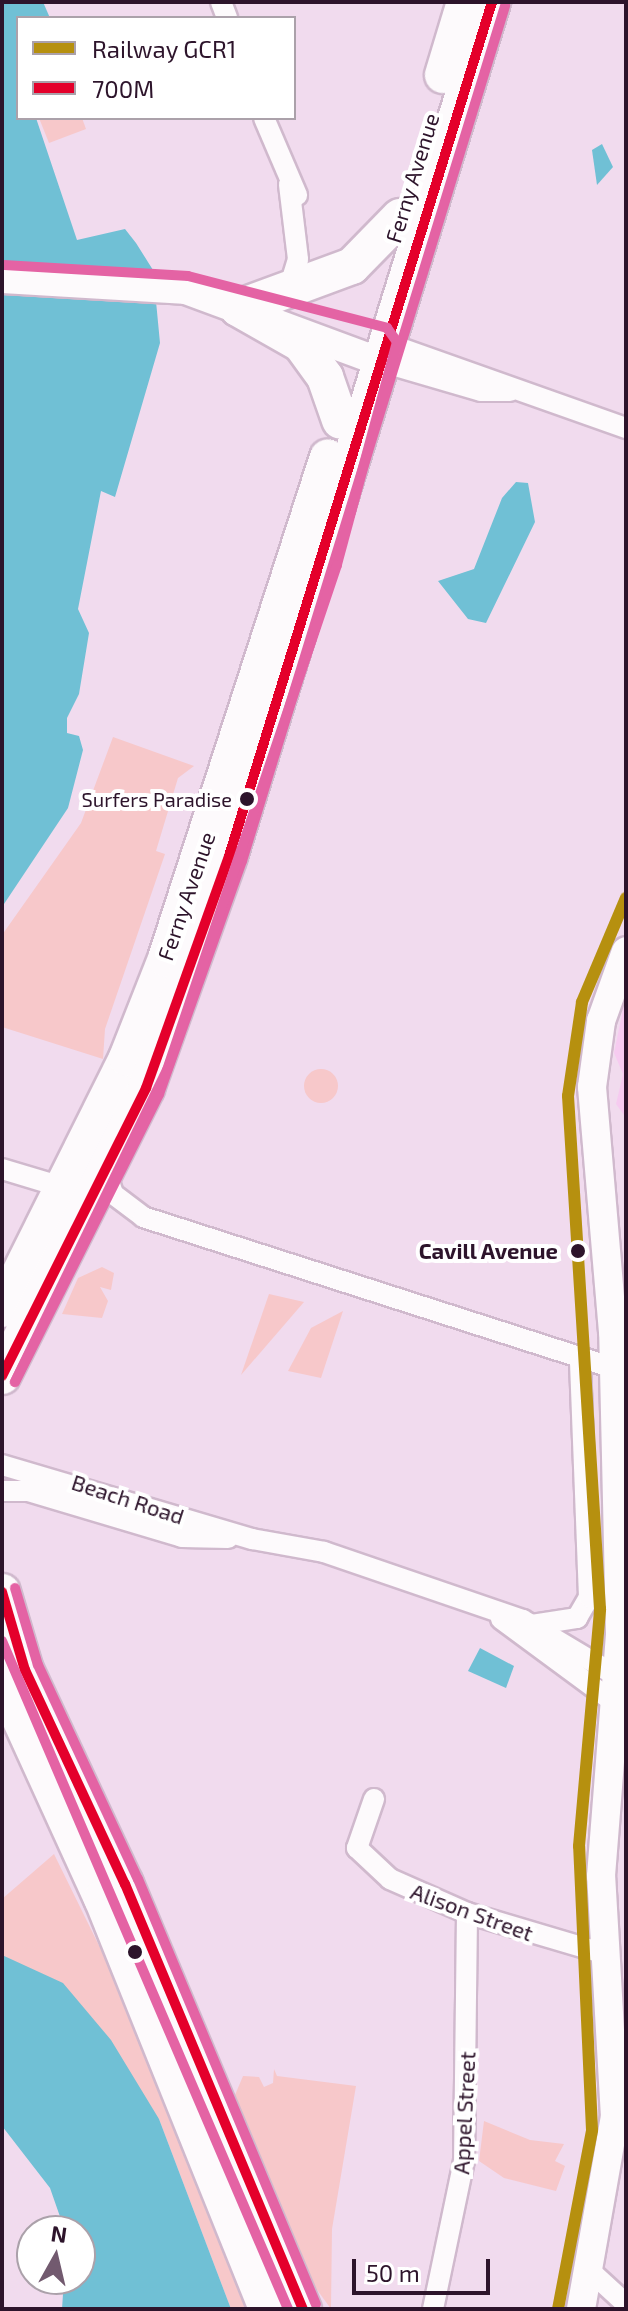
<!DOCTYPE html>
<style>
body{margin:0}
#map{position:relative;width:628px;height:2311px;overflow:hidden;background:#f1dbee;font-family:"Exo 2",sans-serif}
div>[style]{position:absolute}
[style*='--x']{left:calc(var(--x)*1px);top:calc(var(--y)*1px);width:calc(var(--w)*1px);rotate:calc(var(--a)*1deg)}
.built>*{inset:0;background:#f6cbf0}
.green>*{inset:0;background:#f7c8ca}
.round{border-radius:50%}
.water>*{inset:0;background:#70c0d5}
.roads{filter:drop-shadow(2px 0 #d0b9cd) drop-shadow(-2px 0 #d0b9cd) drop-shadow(0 2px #d0b9cd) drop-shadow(0 -2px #d0b9cd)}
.street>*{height:20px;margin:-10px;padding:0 10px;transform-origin:10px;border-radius:10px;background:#fdfafc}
.secondary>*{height:28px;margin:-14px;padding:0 14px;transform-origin:14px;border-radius:14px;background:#fdfafc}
.highway>*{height:36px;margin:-18px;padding:0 18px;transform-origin:18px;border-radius:18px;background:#fdfafc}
.bus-1>*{height:10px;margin:-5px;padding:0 5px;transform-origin:5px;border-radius:5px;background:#e4002b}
.bus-2>*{height:10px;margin:-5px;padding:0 5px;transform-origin:5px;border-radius:5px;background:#e463a4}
.bus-3>*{height:10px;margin:-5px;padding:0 5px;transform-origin:5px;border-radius:5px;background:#e463a4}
.rail-1>*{height:12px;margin:-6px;padding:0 6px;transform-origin:6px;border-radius:6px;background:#b6900f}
.dots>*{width:22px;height:22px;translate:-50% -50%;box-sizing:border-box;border:4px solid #fff;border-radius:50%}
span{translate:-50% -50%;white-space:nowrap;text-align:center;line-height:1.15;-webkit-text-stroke:8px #fff;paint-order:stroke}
.bus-label{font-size:20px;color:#2d142b}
.right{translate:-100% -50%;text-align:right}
.street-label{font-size:22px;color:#2d142b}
.stop-label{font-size:22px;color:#2d142b;font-weight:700}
.frame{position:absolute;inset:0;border:4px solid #2d142b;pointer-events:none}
.legend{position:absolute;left:16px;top:16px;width:280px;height:104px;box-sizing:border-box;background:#fff;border:2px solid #aba1aa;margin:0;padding:10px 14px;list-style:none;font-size:24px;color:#2d142b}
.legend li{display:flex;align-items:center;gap:16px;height:40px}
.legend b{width:40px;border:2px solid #aba1aa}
.north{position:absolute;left:16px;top:2215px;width:80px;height:80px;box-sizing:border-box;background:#fff;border:2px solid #aba1aa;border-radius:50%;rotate:8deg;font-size:22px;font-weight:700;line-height:32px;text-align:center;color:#2d142b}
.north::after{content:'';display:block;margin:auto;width:28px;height:36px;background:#725a6f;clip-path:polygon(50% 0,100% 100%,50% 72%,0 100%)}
.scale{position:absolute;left:352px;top:2259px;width:138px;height:36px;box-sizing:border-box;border:4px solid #2d142b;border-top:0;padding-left:10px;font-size:24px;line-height:28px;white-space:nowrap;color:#2d142b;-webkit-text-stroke:6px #fff;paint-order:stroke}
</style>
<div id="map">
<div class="built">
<i style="clip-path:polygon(626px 995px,626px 1118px,616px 1104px,623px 1074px,614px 1053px)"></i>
</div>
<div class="green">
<i style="clip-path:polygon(39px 118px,82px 118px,86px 129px,49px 143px)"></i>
<i style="clip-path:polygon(113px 737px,194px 766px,178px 778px,156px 851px,165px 854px,105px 1029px,103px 1059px,2px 1027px,2px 935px,81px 823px)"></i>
<i class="round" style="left:304px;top:1069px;width:34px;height:34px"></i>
<i style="clip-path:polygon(102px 1267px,114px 1273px,111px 1290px,100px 1287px,108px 1301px,102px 1318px,62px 1314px,78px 1278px)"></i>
<i style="clip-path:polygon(269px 1294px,304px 1302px,241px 1375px)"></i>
<i style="clip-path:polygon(343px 1311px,321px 1378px,288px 1371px,311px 1328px)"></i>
<i style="clip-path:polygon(54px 1854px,169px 2088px,253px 2309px,231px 2309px,159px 2119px,2px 1955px,2px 1899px)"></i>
<i style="clip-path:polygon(274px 2069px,277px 2076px,356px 2086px,332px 2229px,331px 2309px,299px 2265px,235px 2095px,243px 2076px,259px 2077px,264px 2087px,273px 2083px)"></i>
<i style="clip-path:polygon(484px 2121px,530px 2140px,564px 2144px,555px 2161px,565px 2166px,556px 2191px,504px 2178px,479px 2161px)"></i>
</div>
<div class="water">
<i style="clip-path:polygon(2px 2px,43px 2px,50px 18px,18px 18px,18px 118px,36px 118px,77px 240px,125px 229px,136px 243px,153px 270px,160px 343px,115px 497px,101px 491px,78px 609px,89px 633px,79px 694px,67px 718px,67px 733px,79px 736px,83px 750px,68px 808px,2px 907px)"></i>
<i style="clip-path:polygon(602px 144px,613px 167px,597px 185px,592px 150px)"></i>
<i style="clip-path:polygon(516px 482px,528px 483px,535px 522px,486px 623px,468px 619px,438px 581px,474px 569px,502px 498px)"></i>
<i style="clip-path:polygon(480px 1648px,514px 1666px,506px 1688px,468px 1671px)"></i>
<i style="clip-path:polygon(2px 1955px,63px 1983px,111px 2040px,159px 2119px,231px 2309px,62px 2309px,64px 2279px,80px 2279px,80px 2231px,65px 2231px,50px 2188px,2px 2126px)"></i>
</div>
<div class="roads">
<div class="street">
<i style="--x:221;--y:2;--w:17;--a:69"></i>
<i style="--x:264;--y:118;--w:84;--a:66.8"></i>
<i style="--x:288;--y:292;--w:34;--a:-73"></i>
<i style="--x:298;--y:259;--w:75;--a:-96.9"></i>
<i style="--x:383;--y:342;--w:258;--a:19.5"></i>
<i style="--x:378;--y:361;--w:107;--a:16.2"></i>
<i style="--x:481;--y:391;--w:29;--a:0"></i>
<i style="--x:2;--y:1169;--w:63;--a:16.7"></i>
<i style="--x:105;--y:1169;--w:26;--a:72"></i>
<i style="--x:113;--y:1194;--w:38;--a:37"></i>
<i style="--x:143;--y:1217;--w:504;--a:17.79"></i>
<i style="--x:2;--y:1465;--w:261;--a:16.5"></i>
<i style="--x:252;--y:1539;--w:73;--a:10.2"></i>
<i style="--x:324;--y:1552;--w:210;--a:18.9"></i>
<i style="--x:523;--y:1620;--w:119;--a:30.9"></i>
<i style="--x:2;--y:1491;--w:26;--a:0"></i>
<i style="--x:28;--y:1491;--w:161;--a:16.6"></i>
<i style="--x:182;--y:1537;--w:46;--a:1.2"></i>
<i style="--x:501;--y:1619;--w:152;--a:36.4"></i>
<i style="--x:532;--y:1625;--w:46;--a:-8.8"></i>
<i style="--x:577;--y:1618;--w:24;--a:-60"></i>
<i style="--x:589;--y:1597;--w:237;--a:-92.2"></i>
<i style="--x:374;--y:1799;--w:52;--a:109.1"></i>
<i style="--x:357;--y:1848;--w:45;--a:43.2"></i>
<i style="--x:390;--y:1879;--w:84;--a:23.8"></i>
<i style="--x:467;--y:1913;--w:144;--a:16.5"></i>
<i style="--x:588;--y:2269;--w:52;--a:42.6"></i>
<i style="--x:433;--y:2309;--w:152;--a:-78.2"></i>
<i style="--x:464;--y:2160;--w:247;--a:-89.3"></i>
</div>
<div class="secondary">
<i style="--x:2;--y:279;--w:184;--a:3.4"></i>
<i style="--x:186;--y:290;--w:205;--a:20.3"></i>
<i style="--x:581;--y:2309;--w:195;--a:-80"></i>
<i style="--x:615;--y:2117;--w:241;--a:-93.3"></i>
<i style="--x:601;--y:1876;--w:244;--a:-85.5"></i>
<i style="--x:620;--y:1633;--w:301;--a:-91.3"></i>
<i style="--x:613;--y:1332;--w:246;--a:-94.9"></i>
<i style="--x:592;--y:1087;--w:67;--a:-82.2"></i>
<i style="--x:601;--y:1021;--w:74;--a:-70.3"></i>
</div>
<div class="highway">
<i style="--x:443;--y:75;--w:76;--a:-73.2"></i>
<i style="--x:238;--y:308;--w:121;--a:-20.2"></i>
<i style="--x:352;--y:266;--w:69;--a:-45.6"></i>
<i style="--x:238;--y:308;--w:73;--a:29.7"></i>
<i style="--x:301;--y:344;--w:41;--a:54"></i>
<i style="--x:325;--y:377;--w:46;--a:70.8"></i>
<i style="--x:2;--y:1309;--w:280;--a:-63.5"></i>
<i style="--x:127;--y:1058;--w:106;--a:-68.5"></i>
<i style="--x:166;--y:959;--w:527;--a:-72.11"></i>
<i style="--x:2;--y:1376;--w:322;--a:-63.4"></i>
<i style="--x:146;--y:1088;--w:246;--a:-70.3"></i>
<i style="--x:229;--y:856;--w:894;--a:-72.88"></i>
<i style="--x:2;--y:1592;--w:81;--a:73.6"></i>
<i style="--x:25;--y:1670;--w:236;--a:65"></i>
<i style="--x:125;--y:1884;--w:461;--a:67.3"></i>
<i style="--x:2;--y:1679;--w:241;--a:65.5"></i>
<i style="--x:102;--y:1898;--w:443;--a:68.1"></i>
</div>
</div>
<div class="bus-1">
<i style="--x:2;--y:1376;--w:322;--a:-63.4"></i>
<i style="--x:146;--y:1088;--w:246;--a:-70.3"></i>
<i style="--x:229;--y:856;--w:894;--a:-72.88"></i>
<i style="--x:2;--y:1592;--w:81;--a:73.6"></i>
<i style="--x:25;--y:1670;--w:236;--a:65"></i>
<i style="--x:125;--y:1884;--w:461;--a:67.3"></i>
</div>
<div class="bus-2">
<i style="--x:15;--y:1382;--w:322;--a:-63.4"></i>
<i style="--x:159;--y:1094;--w:247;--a:-70.4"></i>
<i style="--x:242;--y:861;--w:895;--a:-72.9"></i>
<i style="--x:2;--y:1641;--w:727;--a:66.82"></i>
</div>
<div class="bus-3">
<i style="--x:3;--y:265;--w:185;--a:3.4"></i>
<i style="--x:188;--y:276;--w:206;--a:14.6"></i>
<i style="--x:387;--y:328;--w:17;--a:54"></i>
<i style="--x:397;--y:342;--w:231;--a:105.1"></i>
<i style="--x:337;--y:565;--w:533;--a:108.6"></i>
<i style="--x:167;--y:1070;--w:347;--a:116"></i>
<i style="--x:15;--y:1588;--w:80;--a:73.4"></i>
<i style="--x:38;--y:1665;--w:236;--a:65"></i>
<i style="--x:138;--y:1879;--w:461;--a:67.3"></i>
</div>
<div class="rail-1">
<i style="--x:558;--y:2309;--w:182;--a:-79.2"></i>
<i style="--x:592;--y:2130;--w:284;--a:-92.6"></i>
<i style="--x:579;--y:1846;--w:238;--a:-84.9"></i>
<i style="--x:600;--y:1609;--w:514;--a:-93.57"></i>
<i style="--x:568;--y:1096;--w:95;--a:-81.5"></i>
<i style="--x:582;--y:1002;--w:113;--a:-67.1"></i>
</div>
<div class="dots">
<i style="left:247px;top:799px;background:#2d142b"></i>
<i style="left:578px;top:1251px;background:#2d142b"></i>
<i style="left:135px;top:1952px;background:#2d142b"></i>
</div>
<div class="bus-label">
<span class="right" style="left:232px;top:799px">Surfers Paradise</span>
</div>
<div class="street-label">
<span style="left:412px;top:178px;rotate:-73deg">Ferny Avenue</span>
<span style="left:186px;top:896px;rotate:-71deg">Ferny Avenue</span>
<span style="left:128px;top:1499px;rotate:18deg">Beach Road</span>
<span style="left:472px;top:1912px;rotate:20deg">Alison Street</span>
<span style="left:464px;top:2113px;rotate:-87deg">Appel Street</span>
</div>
<div class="stop-label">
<span class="right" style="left:558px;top:1251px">Cavill Avenue</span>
</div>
<div class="frame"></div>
<ul class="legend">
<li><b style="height:10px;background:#b6900f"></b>Railway GCR1</li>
<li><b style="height:10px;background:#e4002b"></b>700M</li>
</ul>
<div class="north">N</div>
<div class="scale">50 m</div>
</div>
